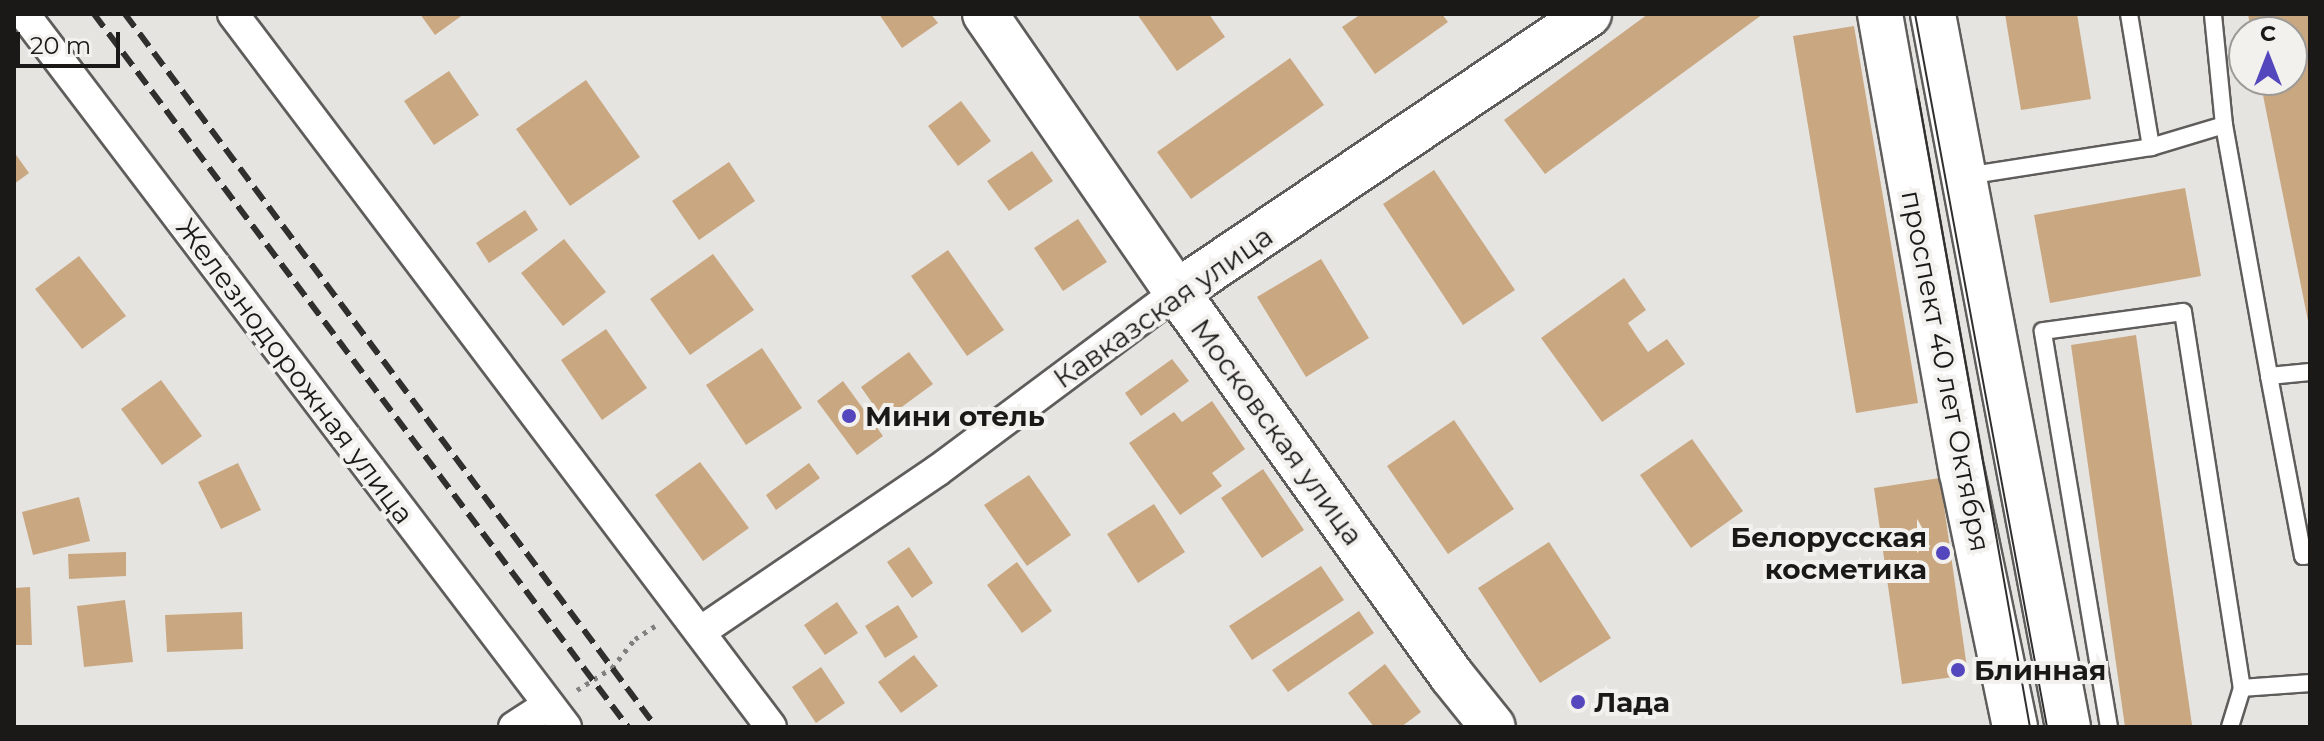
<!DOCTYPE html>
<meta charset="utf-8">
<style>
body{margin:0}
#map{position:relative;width:2324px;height:741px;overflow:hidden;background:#e6e4e1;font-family:Montserrat,sans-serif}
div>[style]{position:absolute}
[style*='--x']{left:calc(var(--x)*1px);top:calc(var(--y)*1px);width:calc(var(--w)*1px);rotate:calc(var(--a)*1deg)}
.building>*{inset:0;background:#c9a781}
.path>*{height:5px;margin-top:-2.5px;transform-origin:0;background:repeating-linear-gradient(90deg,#82807e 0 4px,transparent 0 10px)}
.roads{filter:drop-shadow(2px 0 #5f5d5b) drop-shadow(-2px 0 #5f5d5b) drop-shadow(0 2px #5f5d5b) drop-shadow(0 -2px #5f5d5b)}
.lane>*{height:16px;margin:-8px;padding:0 8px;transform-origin:8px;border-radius:8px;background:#fff}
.street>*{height:30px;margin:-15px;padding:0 15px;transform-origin:15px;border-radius:15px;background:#fff}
.secondary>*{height:44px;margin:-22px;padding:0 22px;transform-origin:22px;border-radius:22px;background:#fff}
.tram>*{height:2px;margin:-1px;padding:0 1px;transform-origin:1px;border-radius:1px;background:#302f2e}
.rail>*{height:6px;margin-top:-3px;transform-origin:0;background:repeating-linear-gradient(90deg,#302f2e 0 16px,transparent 0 24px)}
.dots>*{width:22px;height:22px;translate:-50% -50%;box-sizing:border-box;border:4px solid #f3f1ee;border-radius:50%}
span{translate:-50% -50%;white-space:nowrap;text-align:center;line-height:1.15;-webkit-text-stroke:8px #f3f1ee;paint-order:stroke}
.street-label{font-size:28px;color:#1a1918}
.poi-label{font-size:28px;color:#1a1918;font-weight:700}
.left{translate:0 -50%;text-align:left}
.right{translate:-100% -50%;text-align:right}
.frame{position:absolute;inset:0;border:16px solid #1a1918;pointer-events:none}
.north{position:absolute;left:2228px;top:16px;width:80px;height:80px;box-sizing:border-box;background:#f3f1ee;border:2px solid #9c9b98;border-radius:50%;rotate:0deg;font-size:22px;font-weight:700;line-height:32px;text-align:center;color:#1a1918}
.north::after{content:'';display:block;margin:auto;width:28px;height:36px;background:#5446bd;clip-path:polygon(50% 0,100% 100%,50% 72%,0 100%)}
.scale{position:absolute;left:16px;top:32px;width:104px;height:36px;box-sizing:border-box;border:4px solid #1a1918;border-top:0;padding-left:10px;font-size:24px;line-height:28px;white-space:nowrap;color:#1a1918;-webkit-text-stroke:6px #f3f1ee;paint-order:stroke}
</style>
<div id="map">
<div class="building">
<i style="clip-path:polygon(420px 14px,464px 14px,435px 35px)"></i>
<i style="clip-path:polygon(879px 14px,931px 14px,938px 23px,902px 48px)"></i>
<i style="clip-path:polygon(1137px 14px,1209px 14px,1225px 37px,1177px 71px)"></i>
<i style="clip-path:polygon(1361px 14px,1442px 14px,1448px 22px,1375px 74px,1342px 27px)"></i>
<i style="clip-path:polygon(1648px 14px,1763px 14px,1545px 174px,1504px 120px)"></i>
<i style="clip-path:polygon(2005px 14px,2077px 14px,2091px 99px,2021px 110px)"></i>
<i style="clip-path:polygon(2248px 14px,2310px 14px,2310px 331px,2260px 80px,2292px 80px,2292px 32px,2251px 32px)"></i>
<i style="clip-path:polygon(1854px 26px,1918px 403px,1856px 413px,1793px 36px)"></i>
<i style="clip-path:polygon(1290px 58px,1324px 105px,1191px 199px,1157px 152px)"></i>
<i style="clip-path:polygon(449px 71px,479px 115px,434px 145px,404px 101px)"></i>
<i style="clip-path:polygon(586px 80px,640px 157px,570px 206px,516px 129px)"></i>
<i style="clip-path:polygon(961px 101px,991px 141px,958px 166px,928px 126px)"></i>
<i style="clip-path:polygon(1032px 151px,1053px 181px,1009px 211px,987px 181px)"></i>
<i style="clip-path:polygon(14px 152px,29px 173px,14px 184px)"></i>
<i style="clip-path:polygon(729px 162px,755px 201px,699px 240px,672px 201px)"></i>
<i style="clip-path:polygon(1434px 170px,1515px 290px,1463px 325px,1383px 204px)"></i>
<i style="clip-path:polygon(2185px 188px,2201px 276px,2050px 303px,2034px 215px)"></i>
<i style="clip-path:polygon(525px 210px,538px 230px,489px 263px,476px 243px)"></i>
<i style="clip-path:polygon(1078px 219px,1107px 262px,1063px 291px,1034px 248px)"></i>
<i style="clip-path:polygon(564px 239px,606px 292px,563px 326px,521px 273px)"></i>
<i style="clip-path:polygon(948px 250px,1004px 330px,967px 356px,911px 276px)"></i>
<i style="clip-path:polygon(713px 254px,754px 310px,690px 355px,650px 299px)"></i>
<i style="clip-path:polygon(79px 256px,126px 316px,82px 349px,35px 289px)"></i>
<i style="clip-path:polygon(1321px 259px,1369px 338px,1306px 377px,1257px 297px)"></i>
<i style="clip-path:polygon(1624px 278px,1646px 310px,1628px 323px,1636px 335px,1648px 352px,1667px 339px,1685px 364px,1602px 422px,1541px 338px)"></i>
<i style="clip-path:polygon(606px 329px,647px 388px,602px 420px,561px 360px)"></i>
<i style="clip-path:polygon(2136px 335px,2192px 725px,2176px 727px,2125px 727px,2071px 345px)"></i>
<i style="clip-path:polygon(762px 348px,802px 408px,746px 445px,706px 385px)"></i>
<i style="clip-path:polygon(909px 352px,933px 384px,884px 420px,861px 387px)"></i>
<i style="clip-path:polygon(1172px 359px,1189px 381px,1141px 416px,1125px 393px)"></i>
<i style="clip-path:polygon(161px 380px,202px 436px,162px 465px,121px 409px)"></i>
<i style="clip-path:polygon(843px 381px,883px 436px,857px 455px,817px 401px)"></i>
<i style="clip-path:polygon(1212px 401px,1245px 449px,1212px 473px,1222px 486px,1180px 515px,1129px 443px,1174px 412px,1182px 422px)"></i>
<i style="clip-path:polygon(1454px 420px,1514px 509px,1448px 554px,1387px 466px)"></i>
<i style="clip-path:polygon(1692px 439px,1743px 511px,1691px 548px,1640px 475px)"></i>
<i style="clip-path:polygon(700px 462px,749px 528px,703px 561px,655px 495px)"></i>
<i style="clip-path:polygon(238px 463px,261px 510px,221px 529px,198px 482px)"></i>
<i style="clip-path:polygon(809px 463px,820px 478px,776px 510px,766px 495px)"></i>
<i style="clip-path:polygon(1263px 469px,1304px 530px,1262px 558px,1221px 498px)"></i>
<i style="clip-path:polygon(1029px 475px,1071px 535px,1027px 566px,984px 505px)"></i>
<i style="clip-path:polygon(1940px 478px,1968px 675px,1902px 684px,1874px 488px)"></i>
<i style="clip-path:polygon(79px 497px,90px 541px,33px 555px,22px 512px)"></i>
<i style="clip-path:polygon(1154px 504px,1185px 552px,1138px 583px,1107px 534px)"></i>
<i style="clip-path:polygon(1549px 542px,1611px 638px,1540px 683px,1478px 588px)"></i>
<i style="clip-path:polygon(909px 547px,933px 583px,912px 598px,887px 562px)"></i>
<i style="clip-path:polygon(126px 552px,126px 576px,69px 579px,68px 554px)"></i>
<i style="clip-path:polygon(1017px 562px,1052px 611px,1022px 633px,987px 585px)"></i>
<i style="clip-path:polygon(1321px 566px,1344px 600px,1252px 660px,1229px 626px)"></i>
<i style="clip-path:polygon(30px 587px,32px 645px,14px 645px,14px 588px)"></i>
<i style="clip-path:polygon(125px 600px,133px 662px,84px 667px,77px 606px)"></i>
<i style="clip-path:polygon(837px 602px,858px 633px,825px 655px,804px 625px)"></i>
<i style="clip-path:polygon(898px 605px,918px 637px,885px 658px,865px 626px)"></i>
<i style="clip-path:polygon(1359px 611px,1374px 633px,1288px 692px,1272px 670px)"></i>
<i style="clip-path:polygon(242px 612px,243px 649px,167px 652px,165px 615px)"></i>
<i style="clip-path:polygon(914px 655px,938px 686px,901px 713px,878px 682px)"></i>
<i style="clip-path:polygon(1385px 664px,1421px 712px,1401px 727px,1374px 727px,1348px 693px)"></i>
<i style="clip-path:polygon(821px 667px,845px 703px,816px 723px,792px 687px)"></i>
</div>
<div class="path">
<i style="--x:577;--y:690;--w:41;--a:-32.2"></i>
<i style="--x:612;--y:668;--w:37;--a:-52"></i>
<i style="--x:635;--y:639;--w:24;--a:-33"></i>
</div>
<div class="roads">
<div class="lane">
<i style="--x:2129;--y:14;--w:135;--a:80.6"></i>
<i style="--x:2224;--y:125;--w:255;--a:79.8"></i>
<i style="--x:2269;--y:376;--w:41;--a:-5.6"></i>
<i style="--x:1966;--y:176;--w:187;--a:-8.9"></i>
<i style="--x:2151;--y:147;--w:76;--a:-16.8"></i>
<i style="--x:2224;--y:125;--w:112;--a:-95.7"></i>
<i style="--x:2269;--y:376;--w:183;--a:79.3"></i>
<i style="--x:2303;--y:556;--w:7;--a:-8"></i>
<i style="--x:2109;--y:727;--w:401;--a:-99.5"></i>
<i style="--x:2043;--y:331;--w:141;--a:-7.7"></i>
<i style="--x:2183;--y:312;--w:381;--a:81.1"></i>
<i style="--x:2230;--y:727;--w:41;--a:-72.9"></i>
<i style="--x:2242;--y:688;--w:68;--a:-4.2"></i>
</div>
<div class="street">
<i style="--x:24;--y:14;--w:896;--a:52.76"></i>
<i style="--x:233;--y:14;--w:893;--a:52.96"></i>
<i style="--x:700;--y:632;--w:287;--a:-34.2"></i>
<i style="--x:937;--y:471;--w:299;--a:-36.7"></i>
<i style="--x:514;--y:727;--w:40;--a:-32.9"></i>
</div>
<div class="secondary">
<i style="--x:985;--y:14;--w:338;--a:55.4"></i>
<i style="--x:1177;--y:292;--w:472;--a:54.4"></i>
<i style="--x:1452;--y:676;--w:65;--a:51.2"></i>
<i style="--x:1880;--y:14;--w:466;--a:79.9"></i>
<i style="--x:1962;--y:473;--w:259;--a:78.2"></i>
<i style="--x:1933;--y:14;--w:726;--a:79.28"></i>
<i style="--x:1177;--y:292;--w:497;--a:-34"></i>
</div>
</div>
<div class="tram">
<i style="--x:1915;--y:14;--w:725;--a:79.51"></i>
<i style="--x:1917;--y:89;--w:648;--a:79.96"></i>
</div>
<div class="rail">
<i style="--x:94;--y:14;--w:891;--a:53.17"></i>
<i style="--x:125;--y:14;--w:889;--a:53.32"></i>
</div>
<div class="dots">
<i style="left:849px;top:416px;background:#5446bd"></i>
<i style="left:1943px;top:553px;background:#5446bd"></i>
<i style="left:1958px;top:670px;background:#5446bd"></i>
<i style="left:1578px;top:702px;background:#5446bd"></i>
</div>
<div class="street-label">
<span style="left:1163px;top:307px;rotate:-35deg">Кавказская улица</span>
<span style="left:295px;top:371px;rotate:53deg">Железнодорожная улица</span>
<span style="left:1946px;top:371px;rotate:79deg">проспект 40 лет Октября</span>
<span style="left:1277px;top:432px;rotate:54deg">Московская улица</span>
</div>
<div class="poi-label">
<span class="left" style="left:865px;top:416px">Мини отель</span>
<span class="right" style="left:1927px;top:553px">Белорусская<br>косметика</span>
<span class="left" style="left:1974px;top:670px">Блинная</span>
<span class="left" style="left:1594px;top:702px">Лада</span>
</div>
<div class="frame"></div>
<div class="north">С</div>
<div class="scale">20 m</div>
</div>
